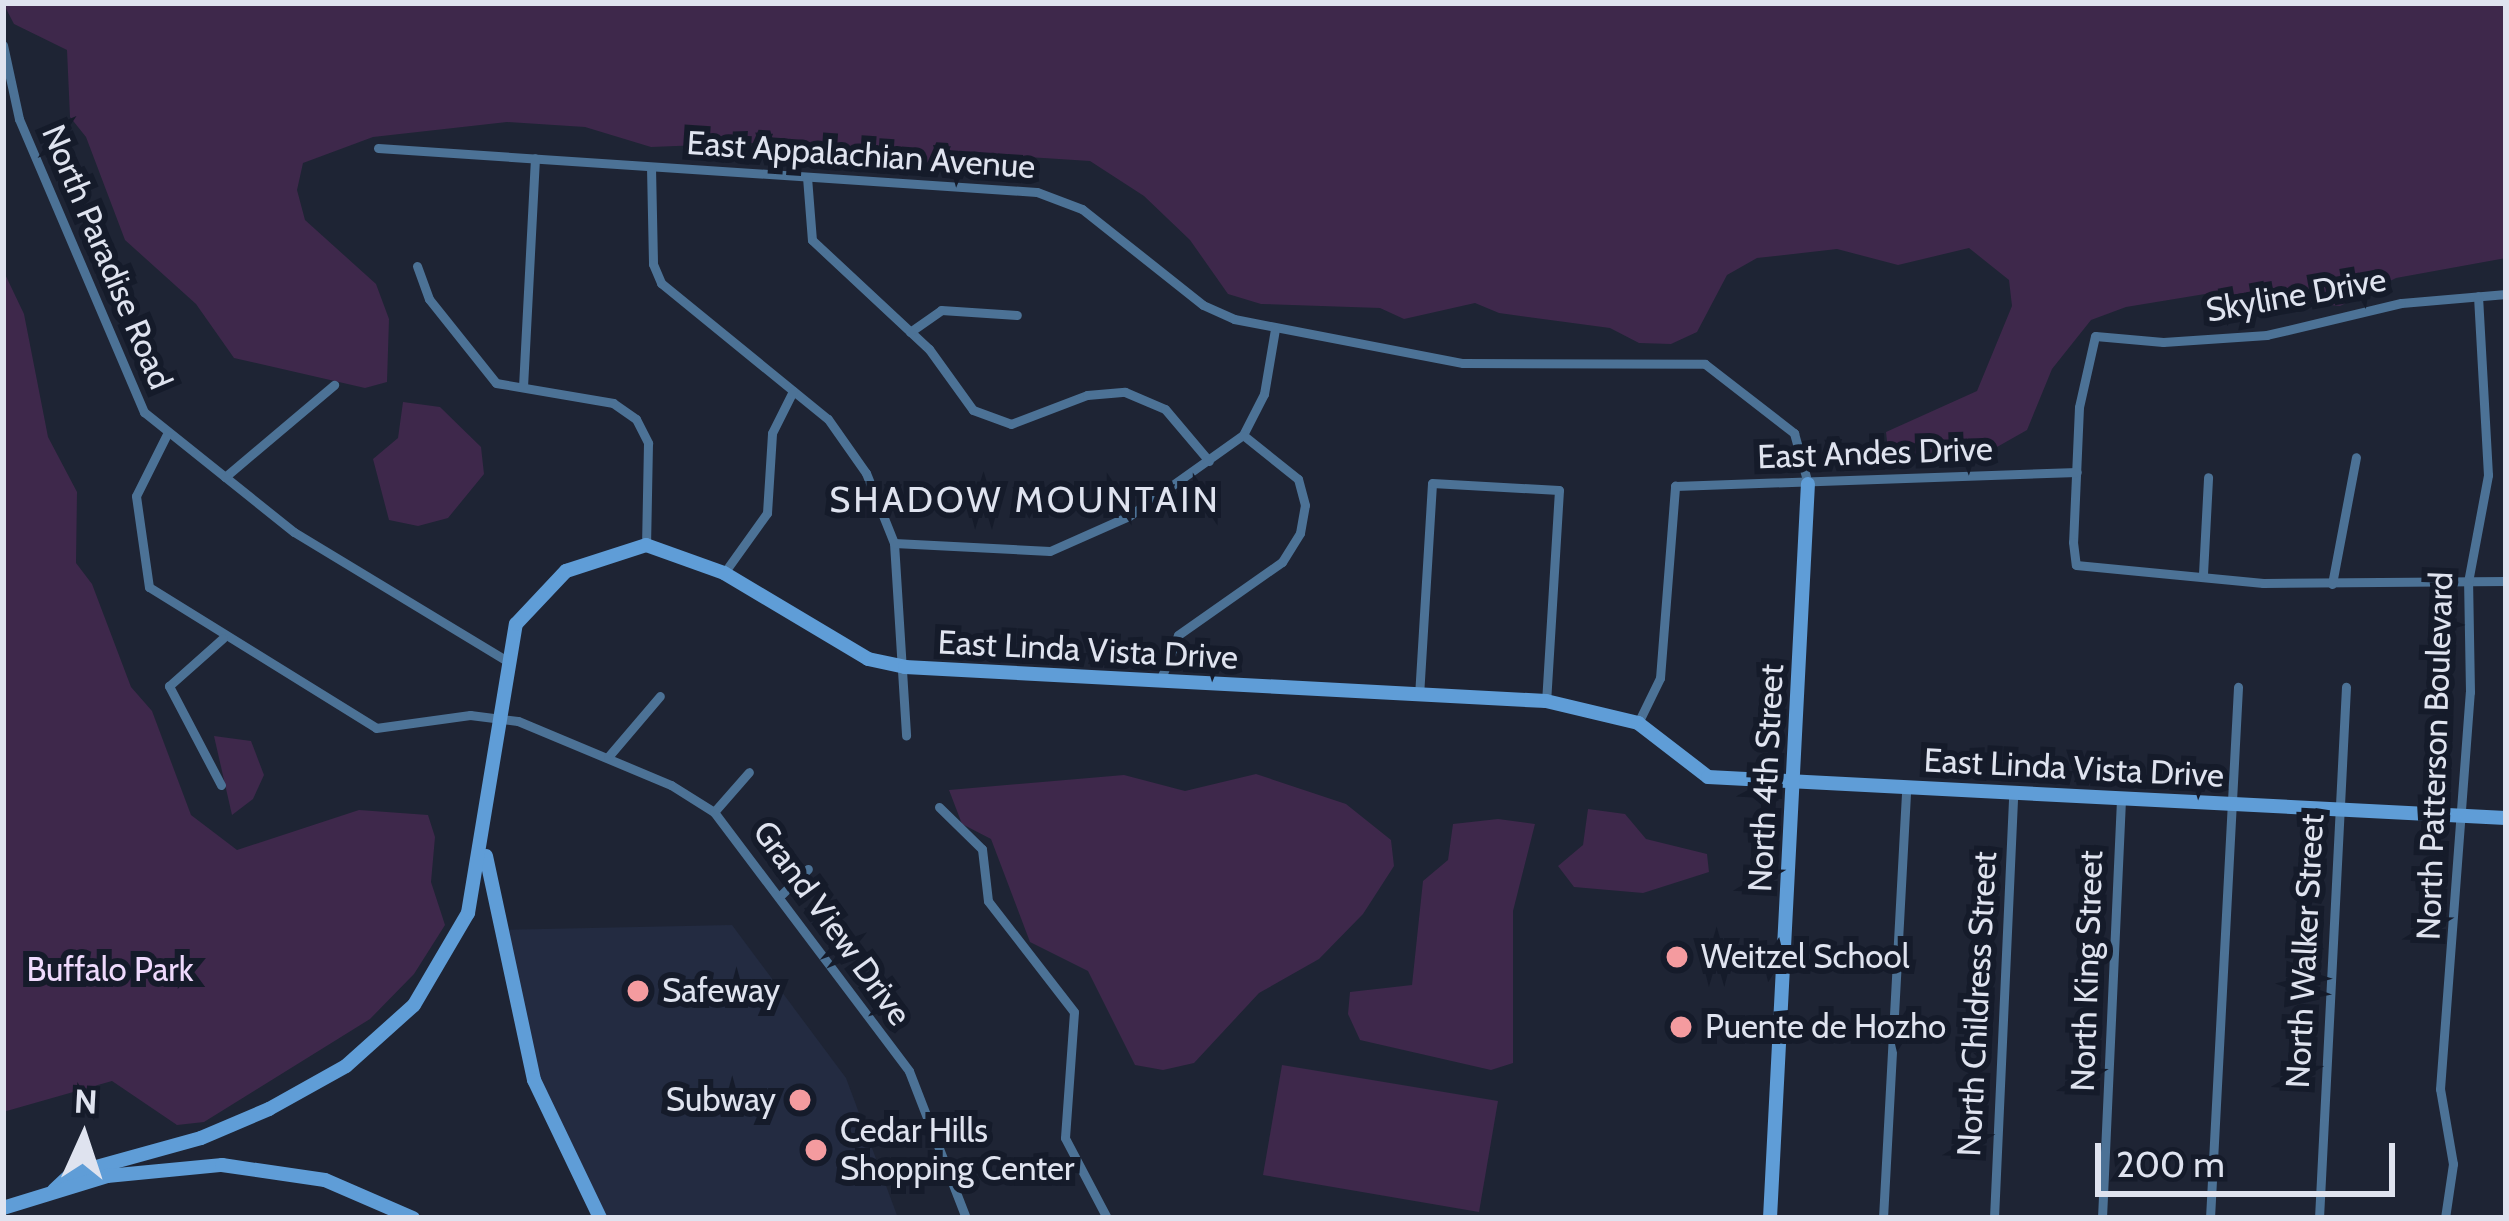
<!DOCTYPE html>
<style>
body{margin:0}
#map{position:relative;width:2509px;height:1221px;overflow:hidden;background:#1e2434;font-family:Cabin,sans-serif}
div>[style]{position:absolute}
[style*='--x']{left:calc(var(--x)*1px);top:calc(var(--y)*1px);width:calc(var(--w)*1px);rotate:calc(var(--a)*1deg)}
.built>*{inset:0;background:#232b41}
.green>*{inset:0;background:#3e284b}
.street>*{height:9px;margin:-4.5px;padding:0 4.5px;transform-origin:4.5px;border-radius:4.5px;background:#4c7296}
.secondary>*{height:14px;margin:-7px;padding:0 7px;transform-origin:7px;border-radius:7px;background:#5f9dd7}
.dots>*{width:33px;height:33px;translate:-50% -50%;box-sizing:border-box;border:6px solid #151b2a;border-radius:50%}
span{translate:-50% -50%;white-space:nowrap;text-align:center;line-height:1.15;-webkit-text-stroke:12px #151b2a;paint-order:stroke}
.street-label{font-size:33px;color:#dfe3ef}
.poi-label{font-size:33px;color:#dfe3ef}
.left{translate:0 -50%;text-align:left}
.right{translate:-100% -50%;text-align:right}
.park-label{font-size:33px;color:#efdafd}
.neighbourhood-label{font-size:36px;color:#dfe3ef;letter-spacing:3px}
.frame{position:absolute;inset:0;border:6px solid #dfe3ef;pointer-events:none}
.north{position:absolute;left:24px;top:1077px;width:120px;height:120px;-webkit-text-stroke:9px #151b2a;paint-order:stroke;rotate:3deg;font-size:33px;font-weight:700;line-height:48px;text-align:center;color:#dfe3ef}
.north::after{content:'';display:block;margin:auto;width:42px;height:54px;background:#dfe3ef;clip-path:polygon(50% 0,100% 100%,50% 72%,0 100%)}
.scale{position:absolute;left:2095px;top:1143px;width:300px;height:54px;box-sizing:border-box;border:6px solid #dfe3ef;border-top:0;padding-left:15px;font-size:36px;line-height:42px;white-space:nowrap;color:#dfe3ef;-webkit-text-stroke:9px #151b2a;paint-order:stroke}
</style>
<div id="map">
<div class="built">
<i style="clip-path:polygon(732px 925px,846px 1078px,898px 1218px,599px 1218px,550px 1114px,499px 930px)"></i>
</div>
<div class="green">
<i style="clip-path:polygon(3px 3px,2506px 3px,2506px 258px,2396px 278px,2340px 306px,2211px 293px,2126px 307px,2091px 320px,2052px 369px,2027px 430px,1997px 447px,1916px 455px,1888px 450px,1886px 432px,1977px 391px,2012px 306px,2009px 280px,1969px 248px,1898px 265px,1837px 249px,1757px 258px,1727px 275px,1697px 332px,1671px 344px,1639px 343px,1610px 328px,1499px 313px,1475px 303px,1404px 319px,1380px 308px,1261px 304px,1228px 294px,1190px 240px,1144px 196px,1090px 161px,1012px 156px,881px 166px,778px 142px,651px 147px,585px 127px,507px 122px,373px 137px,303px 163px,297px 190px,305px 220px,376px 284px,389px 319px,387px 382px,365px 388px,234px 358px,196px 304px,125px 240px,86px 137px,70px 117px,67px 50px,14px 24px)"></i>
<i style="clip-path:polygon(3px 270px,24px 314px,48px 437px,77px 492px,76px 563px,92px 584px,131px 687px,152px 711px,191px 815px,237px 850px,359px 810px,428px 815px,435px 837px,431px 882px,445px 925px,414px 974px,370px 1019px,204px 1122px,177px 1125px,112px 1081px,3px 1112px)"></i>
<i style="clip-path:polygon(403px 402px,440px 407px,481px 447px,484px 474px,448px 518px,418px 526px,389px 520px,373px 459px,398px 438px)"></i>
<i style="clip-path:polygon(214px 736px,251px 741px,264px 775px,253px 799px,232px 815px)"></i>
<i style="clip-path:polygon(1256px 774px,1346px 804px,1391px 840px,1394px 866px,1363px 914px,1319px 959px,1259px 993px,1194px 1063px,1163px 1070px,1135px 1065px,1088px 971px,1030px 942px,991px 839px,962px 824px,949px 790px,1124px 775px,1185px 791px)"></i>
<i style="clip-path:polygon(1588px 809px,1625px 814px,1646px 839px,1707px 854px,1709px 872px,1643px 893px,1574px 887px,1558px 866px,1583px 845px)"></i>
<i style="clip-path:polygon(1498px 819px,1535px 824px,1513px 911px,1513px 1063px,1491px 1070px,1360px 1040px,1348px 1014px,1350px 992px,1412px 985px,1423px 881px,1448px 860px,1453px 824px)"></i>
<i style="clip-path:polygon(1282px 1065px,1498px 1101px,1479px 1212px,1263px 1175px)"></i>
</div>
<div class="street">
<i style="--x:3;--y:45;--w:76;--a:77.8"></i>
<i style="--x:19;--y:119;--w:319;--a:66.9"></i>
<i style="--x:144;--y:412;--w:192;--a:38.7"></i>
<i style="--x:294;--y:532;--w:247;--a:31.2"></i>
<i style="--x:378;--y:148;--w:660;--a:3.82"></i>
<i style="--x:1037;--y:192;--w:48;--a:20.7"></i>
<i style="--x:1082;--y:209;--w:154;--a:38.4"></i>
<i style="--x:1203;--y:305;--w:34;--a:24"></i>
<i style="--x:1234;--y:319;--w:233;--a:10.9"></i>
<i style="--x:1463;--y:363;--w:242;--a:0.2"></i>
<i style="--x:1705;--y:364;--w:113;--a:37.8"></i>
<i style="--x:1794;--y:433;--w:53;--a:74.6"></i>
<i style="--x:651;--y:167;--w:97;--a:88.8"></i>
<i style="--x:653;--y:264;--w:21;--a:67"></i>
<i style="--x:661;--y:283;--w:215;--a:39.2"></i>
<i style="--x:828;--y:419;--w:66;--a:54.9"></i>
<i style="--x:866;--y:473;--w:75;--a:68.2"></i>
<i style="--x:894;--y:543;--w:193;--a:86.4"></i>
<i style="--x:807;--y:177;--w:63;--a:85.5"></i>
<i style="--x:812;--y:240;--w:160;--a:43"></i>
<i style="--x:929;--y:349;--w:75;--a:54.2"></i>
<i style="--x:973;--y:410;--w:40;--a:20.2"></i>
<i style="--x:1011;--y:424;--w:81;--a:-20.9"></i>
<i style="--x:1087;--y:395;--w:38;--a:-5"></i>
<i style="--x:1125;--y:392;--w:43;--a:23"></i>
<i style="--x:1165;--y:409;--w:68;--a:49.8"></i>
<i style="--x:417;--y:266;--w:35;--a:70"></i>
<i style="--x:429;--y:299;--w:107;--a:51.4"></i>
<i style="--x:496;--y:383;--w:119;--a:9.7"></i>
<i style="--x:613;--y:403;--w:28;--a:35"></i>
<i style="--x:636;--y:419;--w:27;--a:63"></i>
<i style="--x:648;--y:443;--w:102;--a:91.1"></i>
<i style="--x:2506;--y:294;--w:105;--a:175.1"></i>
<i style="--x:2401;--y:303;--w:138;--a:166.6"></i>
<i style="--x:2267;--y:335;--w:104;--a:176.1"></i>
<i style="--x:2163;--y:342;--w:68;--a:-175"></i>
<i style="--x:2095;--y:336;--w:73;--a:102.7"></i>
<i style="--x:2079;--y:407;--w:135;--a:92.5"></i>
<i style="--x:2073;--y:542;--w:23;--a:83"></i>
<i style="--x:2076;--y:565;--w:188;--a:5.5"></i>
<i style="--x:2263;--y:583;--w:243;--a:-0.5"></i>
<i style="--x:910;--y:332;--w:38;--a:-35"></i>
<i style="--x:941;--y:310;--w:76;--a:3.8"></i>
<i style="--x:523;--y:387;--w:229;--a:-87"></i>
<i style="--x:167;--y:434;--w:69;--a:116.6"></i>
<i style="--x:136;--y:496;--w:92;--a:81.9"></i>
<i style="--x:149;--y:587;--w:267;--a:31.8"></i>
<i style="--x:376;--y:728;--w:95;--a:-7.9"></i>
<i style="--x:470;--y:715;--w:48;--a:7.1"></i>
<i style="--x:518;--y:721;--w:166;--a:22.7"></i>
<i style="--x:671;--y:785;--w:51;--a:32.1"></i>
<i style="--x:714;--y:812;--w:324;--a:53"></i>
<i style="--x:909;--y:1071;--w:158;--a:68.8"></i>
<i style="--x:225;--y:477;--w:143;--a:-40.2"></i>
<i style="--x:894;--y:543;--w:156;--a:2.9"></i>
<i style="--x:1050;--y:551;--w:86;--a:-23.9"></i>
<i style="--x:1129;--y:516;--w:140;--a:-35.4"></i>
<i style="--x:1243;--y:435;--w:46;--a:-62.9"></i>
<i style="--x:1264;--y:394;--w:66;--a:-80.4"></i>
<i style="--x:724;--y:573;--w:74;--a:-54.4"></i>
<i style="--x:767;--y:513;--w:80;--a:-86.4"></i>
<i style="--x:772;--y:433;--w:47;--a:-63.4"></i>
<i style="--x:2203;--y:574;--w:97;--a:-87"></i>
<i style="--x:2332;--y:584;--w:129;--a:-79.3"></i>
<i style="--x:1160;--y:681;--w:49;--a:-68.6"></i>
<i style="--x:1178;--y:635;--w:127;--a:-35.1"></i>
<i style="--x:1282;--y:562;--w:34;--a:-58"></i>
<i style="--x:1300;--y:533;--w:28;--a:-80"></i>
<i style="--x:1305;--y:505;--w:27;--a:-105"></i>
<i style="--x:1298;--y:479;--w:70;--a:-141.3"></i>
<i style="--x:1419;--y:696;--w:213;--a:-86.5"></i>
<i style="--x:1432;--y:483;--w:127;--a:3.2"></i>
<i style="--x:1559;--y:490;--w:211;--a:93.5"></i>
<i style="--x:1638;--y:723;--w:50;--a:-63.9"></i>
<i style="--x:1660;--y:678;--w:193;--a:-85.5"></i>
<i style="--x:1675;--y:486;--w:402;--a:-2"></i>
<i style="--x:608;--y:757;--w:80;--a:-49.6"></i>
<i style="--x:221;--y:785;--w:112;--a:-117.7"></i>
<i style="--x:169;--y:686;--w:72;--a:-41.6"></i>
<i style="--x:939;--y:807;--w:60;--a:44.3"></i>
<i style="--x:982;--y:849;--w:52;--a:83.4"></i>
<i style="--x:988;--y:901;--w:140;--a:52.2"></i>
<i style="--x:1074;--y:1012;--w:126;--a:94.1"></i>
<i style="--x:1065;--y:1138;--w:90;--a:62.3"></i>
<i style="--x:714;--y:812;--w:53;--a:-48.8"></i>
<i style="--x:782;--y:894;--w:36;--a:-44"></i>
<i style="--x:1883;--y:1218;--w:432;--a:-86.9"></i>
<i style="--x:1994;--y:1218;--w:426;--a:-87.4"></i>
<i style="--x:2102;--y:1218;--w:420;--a:-87.4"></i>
<i style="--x:2210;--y:1218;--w:532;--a:-86.98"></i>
<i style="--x:2319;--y:1218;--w:532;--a:-87.09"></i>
<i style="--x:2445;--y:1218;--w:55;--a:-81.6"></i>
<i style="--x:2453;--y:1164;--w:76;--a:-99.8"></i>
<i style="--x:2440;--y:1089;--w:398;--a:-85.7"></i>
<i style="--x:2470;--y:692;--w:110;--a:-91"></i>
<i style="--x:2468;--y:582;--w:109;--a:-79.4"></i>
<i style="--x:2488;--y:475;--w:179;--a:-93.2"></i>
</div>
<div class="secondary">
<i style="--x:486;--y:856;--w:229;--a:77.9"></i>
<i style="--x:534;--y:1080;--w:153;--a:64.4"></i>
<i style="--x:54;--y:1190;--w:23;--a:-43"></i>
<i style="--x:71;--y:1174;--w:135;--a:-15.5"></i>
<i style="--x:201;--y:1138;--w:74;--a:-23.1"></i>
<i style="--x:269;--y:1109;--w:88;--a:-29.2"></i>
<i style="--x:346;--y:1066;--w:91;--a:-41.9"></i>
<i style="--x:414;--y:1005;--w:107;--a:-59.6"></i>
<i style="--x:468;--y:913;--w:293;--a:-80.6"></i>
<i style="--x:516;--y:624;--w:73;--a:-46.7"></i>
<i style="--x:566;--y:571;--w:84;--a:-18"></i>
<i style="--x:646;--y:545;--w:83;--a:19.7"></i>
<i style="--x:724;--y:573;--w:168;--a:30.8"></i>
<i style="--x:868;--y:659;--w:38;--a:12"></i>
<i style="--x:905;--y:667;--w:642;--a:3.04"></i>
<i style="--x:1546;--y:701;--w:95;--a:13.4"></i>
<i style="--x:1638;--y:723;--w:88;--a:37.6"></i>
<i style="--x:1708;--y:777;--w:799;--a:2.94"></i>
<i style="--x:3;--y:1208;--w:109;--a:-17.1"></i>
<i style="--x:107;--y:1176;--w:116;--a:-5.5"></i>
<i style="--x:222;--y:1165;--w:104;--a:8.3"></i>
<i style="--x:325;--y:1180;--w:96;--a:23.4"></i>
<i style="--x:1770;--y:1218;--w:735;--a:-87.04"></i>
</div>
<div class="dots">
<i style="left:1677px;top:957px;background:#f49b9f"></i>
<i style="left:638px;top:991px;background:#f49b9f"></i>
<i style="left:1681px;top:1027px;background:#f49b9f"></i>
<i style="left:800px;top:1100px;background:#f49b9f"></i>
<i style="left:816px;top:1150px;background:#f49b9f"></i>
</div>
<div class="street-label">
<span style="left:861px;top:155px;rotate:4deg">East Appalachian Avenue</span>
<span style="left:107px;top:257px;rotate:67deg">North Paradise Road</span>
<span style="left:2296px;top:295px;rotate:-10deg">Skyline Drive</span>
<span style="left:1875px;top:453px;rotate:-2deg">East Andes Drive</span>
<span style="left:1088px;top:650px;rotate:3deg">East Linda Vista Drive</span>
<span style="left:2435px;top:756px;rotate:-88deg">North Patterson Boulevard</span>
<span style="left:2074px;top:768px;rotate:3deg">East Linda Vista Drive</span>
<span style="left:1766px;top:778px;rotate:-87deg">North 4th Street</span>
<span style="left:832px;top:923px;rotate:54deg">Grand View Drive</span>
<span style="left:2305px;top:951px;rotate:-87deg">North Walker Street</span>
<span style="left:2087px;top:971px;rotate:-88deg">North King Street</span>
<span style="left:1977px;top:1004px;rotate:-87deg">North Childress Street</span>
</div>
<div class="poi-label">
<span class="left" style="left:1701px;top:957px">Weitzel School</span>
<span class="left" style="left:662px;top:991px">Safeway</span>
<span class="left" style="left:1705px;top:1027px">Puente de Hozho</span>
<span class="right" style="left:776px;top:1100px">Subway</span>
<span class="left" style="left:840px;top:1150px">Cedar Hills<br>Shopping Center</span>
</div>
<div class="park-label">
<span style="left:110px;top:970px">Buffalo Park</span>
</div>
<div class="neighbourhood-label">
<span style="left:1025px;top:500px">SHADOW MOUNTAIN</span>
</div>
<div class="frame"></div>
<div class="north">N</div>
<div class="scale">200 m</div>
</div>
